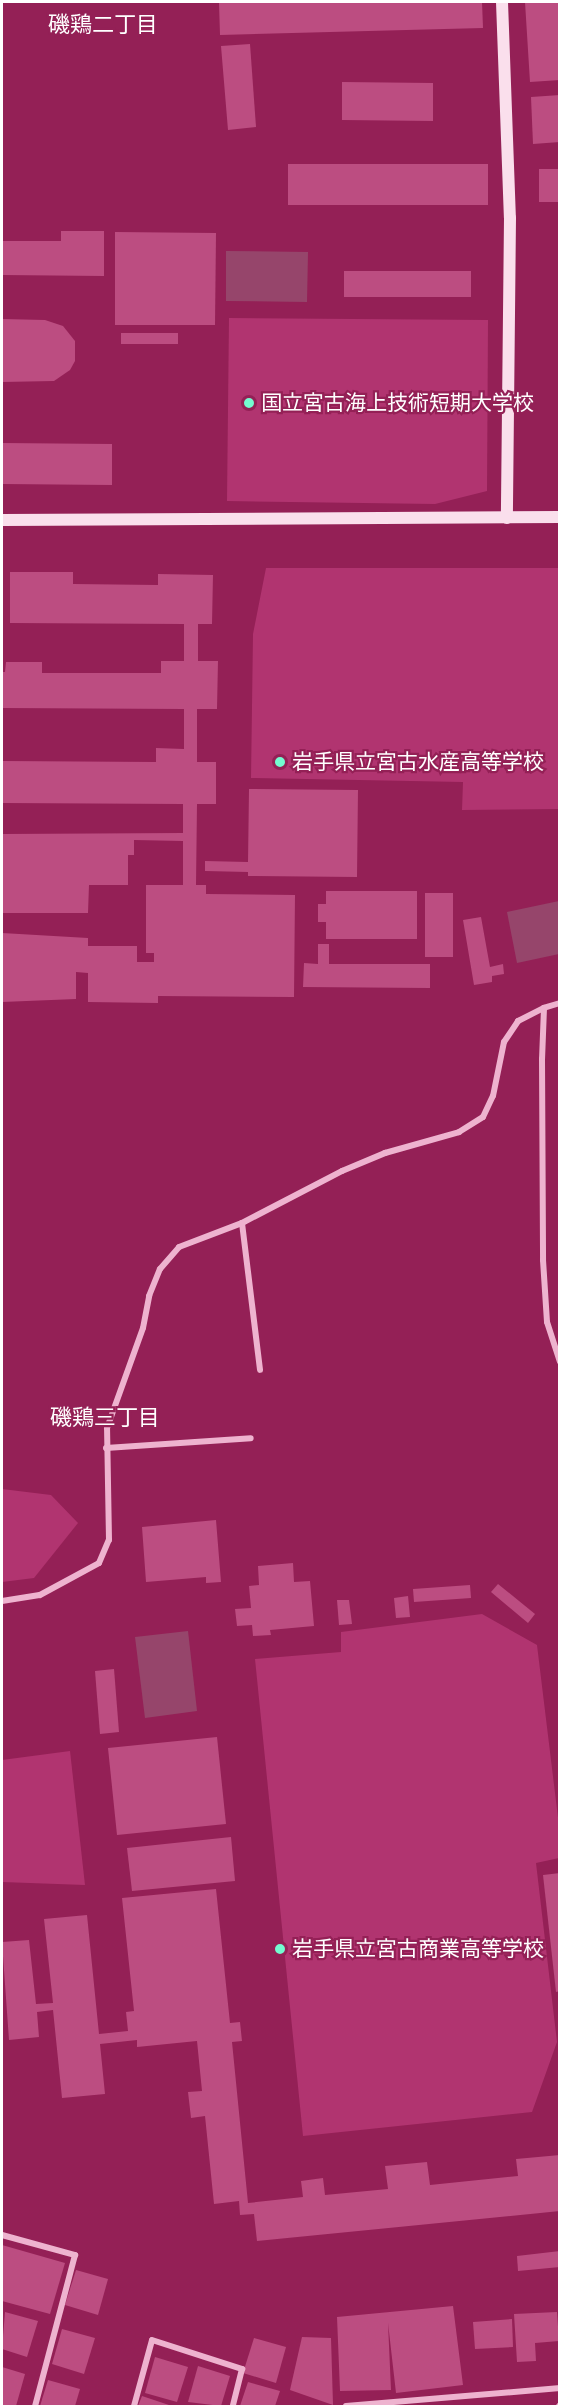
<!DOCTYPE html>
<meta charset="utf-8">
<style>
body{margin:0}
#map{position:relative;width:561px;height:2408px;overflow:hidden;background:#942056;font-family:"PT Sans","Noto Sans JP",sans-serif}
div>[style]{position:absolute}
[style*='--x']{left:calc(var(--x)*1px);top:calc(var(--y)*1px);width:calc(var(--w)*1px);rotate:calc(var(--a)*1deg)}
.green>*{inset:0;background:#b13470}
.water>*{inset:0;background:#96456b}
.building>*{inset:0;background:#bc4d81}
.street>*{height:6px;margin:-3px;padding:0 3px;transform-origin:3px;border-radius:3px;background:#eeb3cf}
.secondary>*{height:12px;margin:-6px;padding:0 6px;transform-origin:6px;border-radius:6px;background:#fadfec}
.dots>*{width:16px;height:16px;translate:-50% -50%;box-sizing:border-box;border:3px solid #942056;border-radius:50%}
span{translate:-50% -50%;white-space:nowrap;text-align:center;line-height:1.15;-webkit-text-stroke:4.5px #942056;paint-order:stroke}
.poi-label{font-size:21px;color:#fff}
.left{translate:0 -50%;text-align:left}
.neighbourhood-label{font-size:22px;color:#fff}
.frame{position:absolute;inset:0;border:3px solid #fff;pointer-events:none}
</style>
<div id="map">
<div class="green">
<i style="clip-path:polygon(229px 318px,488px 320px,487px 491px,435px 504px,227px 501px)"></i>
<i style="clip-path:polygon(266px 568px,559px 568px,559px 809px,462px 810px,463px 782px,251px 778px,253px 634px)"></i>
<i style="clip-path:polygon(2px 1489px,51px 1495px,78px 1523px,34px 1578px,2px 1582px)"></i>
<i style="clip-path:polygon(482px 1614px,537px 1645px,560px 1834px,559px 1858px,536px 1863px,557px 2042px,532px 2112px,303px 2136px,255px 1659px,341px 1652px,341px 1632px)"></i>
<i style="clip-path:polygon(70px 1751px,85px 1885px,2px 1882px,2px 1760px)"></i>
</div>
<div class="water">
<i style="clip-path:polygon(226px 251px,308px 252px,307px 302px,226px 301px)"></i>
<i style="clip-path:polygon(559px 901px,559px 954px,517px 963px,507px 912px)"></i>
<i style="clip-path:polygon(188px 1631px,197px 1711px,145px 1718px,135px 1637px)"></i>
</div>
<div class="building">
<i style="clip-path:polygon(219px 2px,482px 2px,483px 28px,220px 35px)"></i>
<i style="clip-path:polygon(525px 2px,560px 2px,560px 80px,530px 82px)"></i>
<i style="clip-path:polygon(250px 44px,256px 127px,228px 130px,221px 46px)"></i>
<i style="clip-path:polygon(342px 82px,433px 83px,433px 121px,342px 120px)"></i>
<i style="clip-path:polygon(560px 95px,560px 142px,533px 144px,531px 97px)"></i>
<i style="clip-path:polygon(288px 164px,488px 164px,488px 205px,288px 205px)"></i>
<i style="clip-path:polygon(539px 169px,560px 169px,560px 202px,539px 202px)"></i>
<i style="clip-path:polygon(61px 231px,104px 231px,104px 276px,2px 275px,2px 241px,61px 241px)"></i>
<i style="clip-path:polygon(115px 232px,216px 233px,215px 325px,115px 325px)"></i>
<i style="clip-path:polygon(344px 271px,471px 271px,471px 297px,344px 297px)"></i>
<i style="clip-path:polygon(2px 319px,45px 320px,63px 326px,75px 341px,75px 361px,70px 370px,54px 381px,2px 382px)"></i>
<i style="clip-path:polygon(121px 333px,178px 333px,178px 344px,121px 344px)"></i>
<i style="clip-path:polygon(2px 443px,112px 444px,112px 485px,2px 484px)"></i>
<i style="clip-path:polygon(10px 572px,73px 572px,73px 584px,158px 585px,158px 574px,213px 575px,212px 624px,198px 624px,198px 661px,218px 661px,217px 709px,197px 709px,197px 762px,216px 762px,216px 804px,197px 804px,196px 885px,206px 885px,206px 894px,295px 895px,294px 997px,158px 996px,158px 1003px,88px 1002px,88px 973px,76px 972px,76px 999px,2px 1002px,2px 933px,88px 938px,88px 946px,137px 946px,137px 962px,154px 962px,154px 953px,146px 953px,146px 885px,183px 885px,183px 841px,134px 840px,134px 855px,128px 855px,128px 885px,89px 885px,88px 913px,2px 913px,2px 834px,183px 833px,183px 804px,2px 803px,2px 761px,156px 762px,156px 748px,184px 749px,184px 709px,2px 708px,2px 672px,5px 672px,6px 662px,42px 662px,42px 673px,161px 673px,161px 661px,184px 661px,184px 624px,10px 623px)"></i>
<i style="clip-path:polygon(249px 789px,358px 790px,357px 877px,248px 876px,248px 872px,205px 871px,205px 861px,248px 862px)"></i>
<i style="clip-path:polygon(326px 891px,417px 891px,417px 939px,326px 939px,326px 922px,318px 922px,318px 904px,326px 904px)"></i>
<i style="clip-path:polygon(425px 893px,453px 893px,453px 957px,425px 957px)"></i>
<i style="clip-path:polygon(481px 917px,490px 967px,503px 964px,504px 974px,492px 976px,492px 982px,474px 985px,463px 920px)"></i>
<i style="clip-path:polygon(318px 944px,329px 944px,329px 964px,430px 964px,430px 988px,303px 987px,304px 963px,318px 964px)"></i>
<i style="clip-path:polygon(216px 1520px,221px 1582px,206px 1583px,206px 1577px,146px 1582px,142px 1527px)"></i>
<i style="clip-path:polygon(293px 1563px,294px 1582px,310px 1581px,314px 1626px,270px 1630px,271px 1635px,253px 1636px,252px 1625px,237px 1626px,235px 1609px,251px 1608px,249px 1586px,259px 1585px,258px 1566px)"></i>
<i style="clip-path:polygon(498px 1584px,535px 1614px,528px 1623px,491px 1592px)"></i>
<i style="clip-path:polygon(470px 1585px,471px 1598px,414px 1602px,413px 1589px)"></i>
<i style="clip-path:polygon(408px 1596px,410px 1617px,396px 1618px,394px 1598px)"></i>
<i style="clip-path:polygon(337px 1600px,349px 1600px,352px 1624px,339px 1625px)"></i>
<i style="clip-path:polygon(114px 1669px,119px 1732px,100px 1734px,95px 1671px)"></i>
<i style="clip-path:polygon(217px 1737px,226px 1824px,117px 1835px,108px 1748px)"></i>
<i style="clip-path:polygon(231px 1837px,235px 1881px,132px 1891px,127px 1848px)"></i>
<i style="clip-path:polygon(560px 1873px,560px 1991px,556px 1992px,543px 1875px)"></i>
<i style="clip-path:polygon(216px 1889px,230px 2023px,240px 2022px,242px 2041px,232px 2042px,248px 2203px,303px 2197px,301px 2181px,323px 2178px,325px 2195px,388px 2189px,385px 2166px,427px 2162px,430px 2185px,518px 2176px,516px 2159px,560px 2155px,560px 2211px,257px 2241px,254px 2214px,240px 2215px,239px 2201px,214px 2204px,205px 2116px,191px 2118px,188px 2092px,202px 2091px,197px 2041px,137px 2047px,137px 2040px,100px 2044px,105px 2094px,62px 2098px,53px 2010px,37px 2012px,39px 2037px,9px 2040px,2px 1942px,29px 1940px,36px 2004px,53px 2003px,44px 1919px,87px 1915px,99px 2034px,128px 2031px,126px 2012px,134px 2011px,122px 1898px)"></i>
<i style="clip-path:polygon(2px 2245px,65px 2263px,50px 2314px,2px 2301px)"></i>
<i style="clip-path:polygon(560px 2251px,560px 2267px,518px 2271px,517px 2256px)"></i>
<i style="clip-path:polygon(76px 2270px,108px 2279px,98px 2315px,65px 2305px)"></i>
<i style="clip-path:polygon(453px 2306px,463px 2385px,396px 2393px,388px 2323px,391px 2390px,340px 2391px,337px 2317px)"></i>
<i style="clip-path:polygon(5px 2312px,38px 2321px,27px 2357px,2px 2349px)"></i>
<i style="clip-path:polygon(557px 2312px,559px 2341px,535px 2343px,536px 2361px,517px 2362px,514px 2314px)"></i>
<i style="clip-path:polygon(512px 2319px,513px 2347px,475px 2349px,473px 2322px)"></i>
<i style="clip-path:polygon(62px 2329px,95px 2338px,84px 2374px,52px 2364px)"></i>
<i style="clip-path:polygon(302px 2337px,331px 2338px,333px 2405px,290px 2390px)"></i>
<i style="clip-path:polygon(254px 2338px,286px 2347px,276px 2383px,243px 2373px)"></i>
<i style="clip-path:polygon(155px 2357px,188px 2367px,177px 2402px,145px 2393px)"></i>
<i style="clip-path:polygon(198px 2366px,230px 2376px,221px 2406px,188px 2402px)"></i>
<i style="clip-path:polygon(2px 2367px,25px 2374px,16px 2406px,2px 2406px)"></i>
<i style="clip-path:polygon(48px 2380px,80px 2389px,75px 2406px,40px 2406px)"></i>
<i style="clip-path:polygon(248px 2382px,280px 2391px,275px 2406px,240px 2406px)"></i>
<i style="clip-path:polygon(142px 2396px,172px 2406px,138px 2406px)"></i>
</div>
<div class="street">
<i style="--x:560;--y:1003;--w:17;--a:163"></i>
<i style="--x:544;--y:1008;--w:51;--a:92.2"></i>
<i style="--x:542;--y:1059;--w:201;--a:89.7"></i>
<i style="--x:543;--y:1260;--w:62;--a:86.3"></i>
<i style="--x:547;--y:1322;--w:42;--a:72"></i>
<i style="--x:242;--y:1223;--w:148;--a:83"></i>
<i style="--x:106;--y:1448;--w:145;--a:-3.9"></i>
<i style="--x:2;--y:1601;--w:38;--a:-9"></i>
<i style="--x:40;--y:1595;--w:67;--a:-28.5"></i>
<i style="--x:99;--y:1563;--w:25;--a:-67"></i>
<i style="--x:109;--y:1540;--w:112;--a:-91"></i>
<i style="--x:107;--y:1428;--w:106;--a:-70.2"></i>
<i style="--x:143;--y:1328;--w:33;--a:-79"></i>
<i style="--x:149;--y:1296;--w:29;--a:-68"></i>
<i style="--x:160;--y:1269;--w:29;--a:-49"></i>
<i style="--x:179;--y:1247;--w:67;--a:-20.9"></i>
<i style="--x:242;--y:1223;--w:113;--a:-27.5"></i>
<i style="--x:342;--y:1171;--w:47;--a:-22.7"></i>
<i style="--x:385;--y:1153;--w:77;--a:-15.8"></i>
<i style="--x:459;--y:1132;--w:28;--a:-32"></i>
<i style="--x:483;--y:1117;--w:23;--a:-65"></i>
<i style="--x:493;--y:1096;--w:55;--a:-78.5"></i>
<i style="--x:504;--y:1042;--w:25;--a:-56"></i>
<i style="--x:518;--y:1021;--w:29;--a:-27"></i>
<i style="--x:2;--y:2235;--w:76;--a:15.3"></i>
<i style="--x:75;--y:2255;--w:156;--a:104.8"></i>
<i style="--x:134;--y:2406;--w:68;--a:-74.7"></i>
<i style="--x:152;--y:2340;--w:95;--a:17.9"></i>
<i style="--x:242;--y:2369;--w:38;--a:104"></i>
<i style="--x:346;--y:2406;--w:215;--a:-4.8"></i>
<i style="--x:559;--y:2406;--w:1;--a:-45"></i>
</div>
<div class="secondary">
<i style="--x:502;--y:2;--w:216;--a:87.9"></i>
<i style="--x:510;--y:218;--w:300;--a:90.6"></i>
<i style="--x:2;--y:520;--w:558;--a:-0.31"></i>
</div>
<div class="dots">
<i style="left:249px;top:403px;background:#74fbd0"></i>
<i style="left:280px;top:762px;background:#74fbd0"></i>
<i style="left:280px;top:1949px;background:#74fbd0"></i>
</div>
<div class="poi-label">
<span class="left" style="left:261px;top:403px">国立宮古海上技術短期大学校</span>
<span class="left" style="left:292px;top:762px">岩手県立宮古水産高等学校</span>
<span class="left" style="left:292px;top:1949px">岩手県立宮古商業高等学校</span>
</div>
<div class="neighbourhood-label">
<span style="left:103px;top:25px">磯鶏二丁目</span>
<span style="left:105px;top:1418px">磯鶏三丁目</span>
</div>
<div class="frame"></div>
</div>
